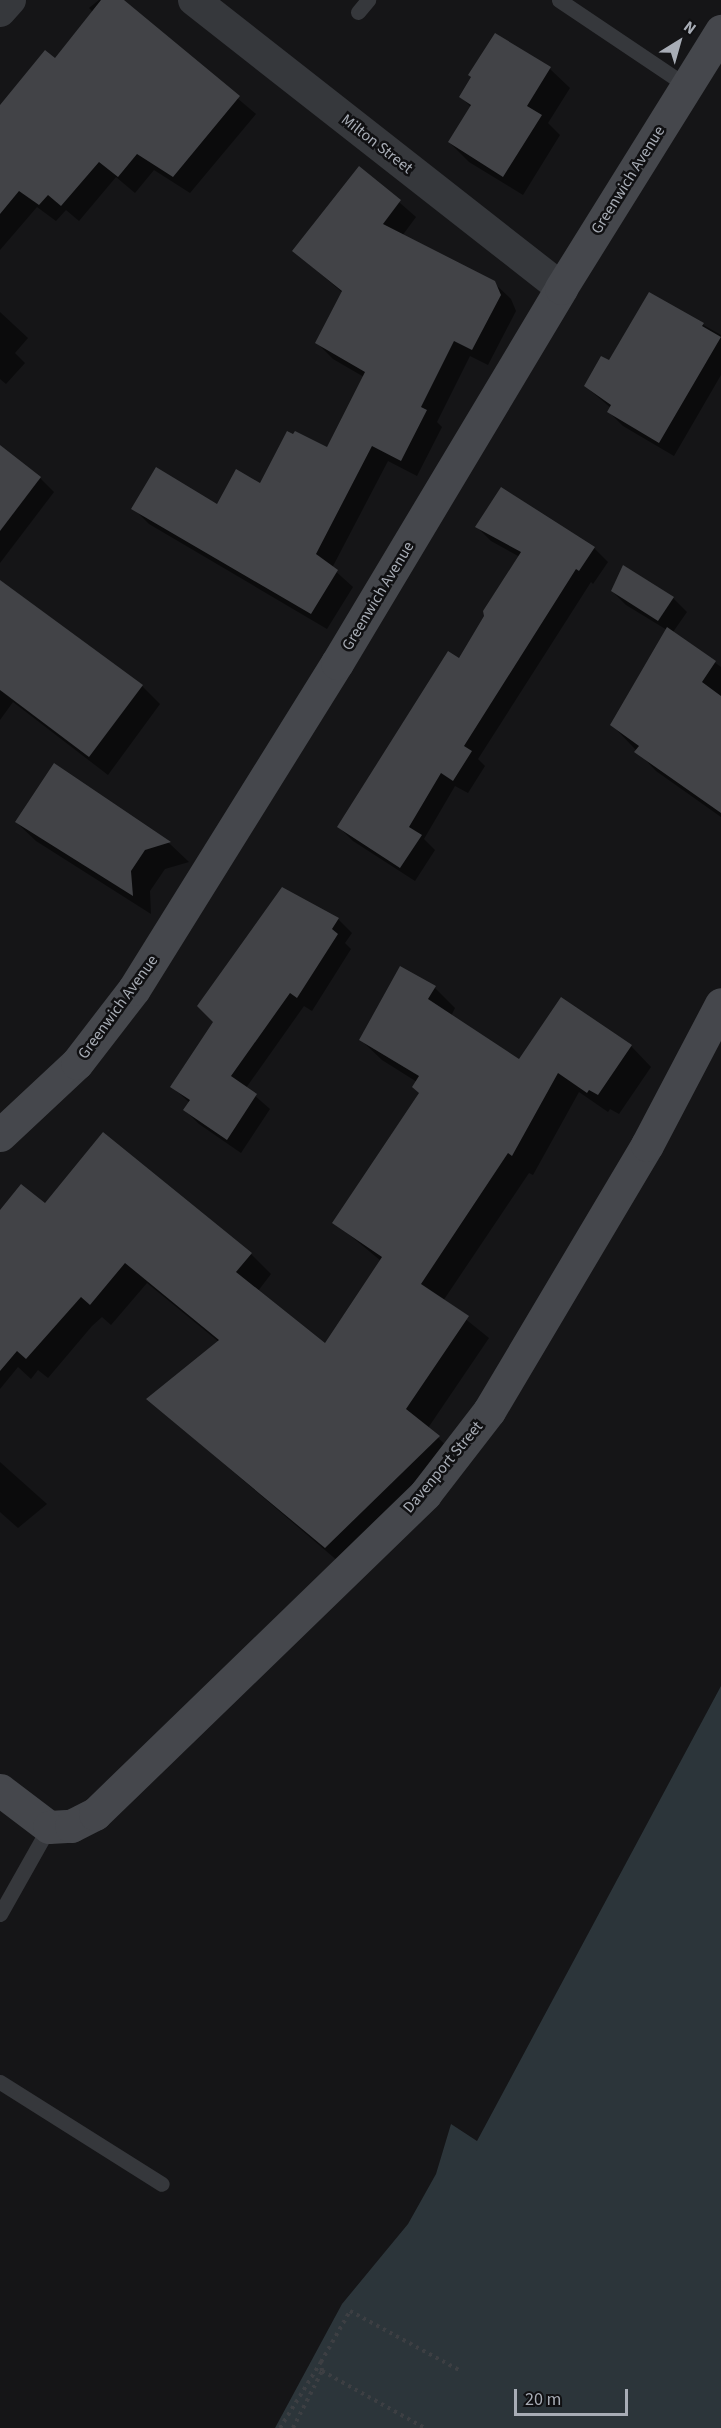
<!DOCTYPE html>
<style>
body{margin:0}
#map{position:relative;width:721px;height:2428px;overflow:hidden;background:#151517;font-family:"Source Sans 3",sans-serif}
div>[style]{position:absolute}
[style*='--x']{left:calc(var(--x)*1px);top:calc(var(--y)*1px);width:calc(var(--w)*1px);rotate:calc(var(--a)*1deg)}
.water>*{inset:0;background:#2c353a}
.shadow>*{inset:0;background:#0007}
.building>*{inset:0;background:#424347}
.path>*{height:4px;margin-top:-2px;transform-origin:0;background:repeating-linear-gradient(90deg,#3d3f43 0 3px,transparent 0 7.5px)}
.service>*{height:15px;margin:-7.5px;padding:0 7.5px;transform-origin:7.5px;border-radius:7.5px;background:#36383c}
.minor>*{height:32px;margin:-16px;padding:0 16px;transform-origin:16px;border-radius:16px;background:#36383c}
.secondary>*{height:33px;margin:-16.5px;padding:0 16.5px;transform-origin:16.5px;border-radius:16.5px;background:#45474c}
span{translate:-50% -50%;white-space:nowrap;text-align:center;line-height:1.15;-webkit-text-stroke:5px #101012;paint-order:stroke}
.street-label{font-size:16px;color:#a8adb6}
.north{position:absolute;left:649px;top:12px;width:60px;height:60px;-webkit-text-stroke:4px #101012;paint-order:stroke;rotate:37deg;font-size:16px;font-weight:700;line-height:24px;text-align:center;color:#a8adb6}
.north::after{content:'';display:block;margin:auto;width:21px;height:27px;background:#a8adb6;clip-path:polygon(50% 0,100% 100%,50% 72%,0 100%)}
.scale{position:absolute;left:514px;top:2389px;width:114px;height:27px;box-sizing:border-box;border:3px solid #a8adb6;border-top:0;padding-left:8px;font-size:18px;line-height:21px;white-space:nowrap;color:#a8adb6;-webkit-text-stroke:4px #101012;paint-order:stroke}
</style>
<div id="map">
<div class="water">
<i style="clip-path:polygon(721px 1686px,721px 2428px,275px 2428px,342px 2304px,408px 2224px,436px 2174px,451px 2124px,477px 2141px)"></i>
</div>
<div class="shadow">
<i style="clip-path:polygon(99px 0,121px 0,256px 114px,190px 193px,154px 170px,135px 193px,116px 177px,79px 221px,66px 210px,56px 221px,37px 207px,0 250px,0 108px,55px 61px,93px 12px,89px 8px)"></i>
<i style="clip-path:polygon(495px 35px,550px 69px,570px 88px,548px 123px,560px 135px,523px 195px,469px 162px,449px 142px,471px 107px,461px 97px)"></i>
<i style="clip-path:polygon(360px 168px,416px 217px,402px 236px,494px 283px,511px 299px,516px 311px,488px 365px,470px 356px,437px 422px,442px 427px,417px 476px,388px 461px,332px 568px,353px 587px,327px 629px,149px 524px,133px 508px,217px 506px,328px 449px,364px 377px,333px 359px,317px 343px,343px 293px,294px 251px)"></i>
<i style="clip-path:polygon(649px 294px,721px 335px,721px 375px,674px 456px,623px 426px,609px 412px,611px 408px,585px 386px,610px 362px)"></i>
<i style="clip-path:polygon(0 312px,28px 338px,15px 353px,25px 363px,6px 384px,0 379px)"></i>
<i style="clip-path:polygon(0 456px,40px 478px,54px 492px,0 563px)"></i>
<i style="clip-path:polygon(477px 527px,594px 548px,608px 562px,593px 584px,591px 582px,478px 759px,485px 766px,468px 793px,455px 786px,424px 839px,435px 850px,415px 881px,353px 841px,339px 827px,459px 661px,520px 557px,491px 541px)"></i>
<i style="clip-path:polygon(0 583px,142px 686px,160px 704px,108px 775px,13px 702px,0 720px)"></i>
<i style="clip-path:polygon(612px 591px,673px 598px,687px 612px,673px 632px,721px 667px,721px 817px,656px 771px,612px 725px,667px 630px,626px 605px)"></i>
<i style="clip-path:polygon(55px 765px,170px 844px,189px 862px,165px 869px,150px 891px,151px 914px,36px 841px,16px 822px)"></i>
<i style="clip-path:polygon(338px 919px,352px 933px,345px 943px,351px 949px,312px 1011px,304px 1006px,246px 1088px,270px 1109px,241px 1153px,199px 1124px,185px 1110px,190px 1103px,172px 1087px)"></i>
<i style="clip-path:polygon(435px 988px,455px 1008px,451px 1016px,520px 1061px,631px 1046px,651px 1067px,619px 1114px,610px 1109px,608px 1112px,579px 1092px,533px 1175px,529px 1173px,443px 1301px,489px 1338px,428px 1428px,459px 1458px,346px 1568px,148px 1399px,219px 1342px,147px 1283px,111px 1325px,102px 1317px,92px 1326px,48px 1378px,38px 1370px,31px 1379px,18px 1367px,0 1389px,0 1212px,45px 1205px,251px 1254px,271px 1274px,258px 1291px,325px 1345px,381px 1261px,334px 1222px,420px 1094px,417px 1082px,382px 1060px,361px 1040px)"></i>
<i style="clip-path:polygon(0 1462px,47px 1504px,18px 1528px,0 1512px)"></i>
</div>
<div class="building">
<i style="clip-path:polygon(101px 0,124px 0,240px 96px,173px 177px,137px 154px,118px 177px,99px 162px,61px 206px,48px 195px,39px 205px,19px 191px,0 214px,0 105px,45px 50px,55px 58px)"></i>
<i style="clip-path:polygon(495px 33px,551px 67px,527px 106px,542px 115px,503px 177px,448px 142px,471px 105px,459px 97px,471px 77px,468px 75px)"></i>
<i style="clip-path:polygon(359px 166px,401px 200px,383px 224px,495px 281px,501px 295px,472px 350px,454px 341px,421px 407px,427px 410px,401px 461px,372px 446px,316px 554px,338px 570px,311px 614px,131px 509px,156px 467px,217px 504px,236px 469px,260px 483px,287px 431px,293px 434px,295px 431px,327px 447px,365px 372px,315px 343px,342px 291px,292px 251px)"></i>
<i style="clip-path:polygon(649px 292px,704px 323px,702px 326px,721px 337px,659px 443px,607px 412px,611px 405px,584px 386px,601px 356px,609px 360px)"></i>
<i style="clip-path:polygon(0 445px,41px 477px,0 531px)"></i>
<i style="clip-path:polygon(501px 487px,595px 547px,579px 571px,576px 569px,464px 746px,472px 751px,453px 781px,441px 773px,409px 827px,422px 835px,400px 868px,337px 827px,448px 651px,459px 658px,484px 616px,483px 611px,521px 552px,475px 527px)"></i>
<i style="clip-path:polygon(623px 565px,674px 597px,658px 621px,611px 591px)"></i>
<i style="clip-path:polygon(0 580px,143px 685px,89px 757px,0 690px)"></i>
<i style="clip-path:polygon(667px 627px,716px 661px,702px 682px,721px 696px,721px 813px,634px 752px,639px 746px,610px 725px)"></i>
<i style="clip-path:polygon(54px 763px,171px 842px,145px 850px,131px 871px,133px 896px,15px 822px)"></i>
<i style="clip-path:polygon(282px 887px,339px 918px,332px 929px,338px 934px,297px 998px,290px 993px,231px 1076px,257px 1094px,227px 1140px,183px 1110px,190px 1100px,170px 1087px,213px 1022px,197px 1006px)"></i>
<i style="clip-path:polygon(400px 966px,436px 986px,428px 999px,519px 1059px,561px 997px,632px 1045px,598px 1095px,589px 1090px,587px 1093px,558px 1073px,512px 1156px,508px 1153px,421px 1284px,469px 1316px,406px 1409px,440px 1436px,325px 1548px,146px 1399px,219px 1340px,125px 1263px,90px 1305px,81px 1297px,26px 1359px,17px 1351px,0 1371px,0 1210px,21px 1184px,45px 1203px,103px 1132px,252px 1253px,236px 1272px,325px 1343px,382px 1257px,332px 1223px,419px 1093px,412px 1087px,419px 1076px,359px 1040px)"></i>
</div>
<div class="path">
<i style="--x:322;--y:2371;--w:118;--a:29"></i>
<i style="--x:280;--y:2428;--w:78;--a:-58.2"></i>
<i style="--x:293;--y:2428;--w:64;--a:-63"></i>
<i style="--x:322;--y:2371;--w:9;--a:-96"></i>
<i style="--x:321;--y:2362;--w:59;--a:-60.4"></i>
<i style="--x:350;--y:2311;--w:126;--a:28.4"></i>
</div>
<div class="service">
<i style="--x:559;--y:0;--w:154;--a:33.9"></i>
<i style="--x:358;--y:12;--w:16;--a:-50"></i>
<i style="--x:0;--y:1914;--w:100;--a:-60.6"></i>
<i style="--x:0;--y:2082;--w:191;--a:32.2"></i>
</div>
<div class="minor">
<i style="--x:194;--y:0;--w:467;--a:38.1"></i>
<i style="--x:0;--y:11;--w:15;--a:-48"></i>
</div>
<div class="secondary">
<i style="--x:0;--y:1135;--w:105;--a:-43.1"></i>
<i style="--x:77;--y:1063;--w:93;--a:-52.4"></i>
<i style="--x:134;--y:989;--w:384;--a:-58.1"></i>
<i style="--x:337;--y:663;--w:437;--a:-59.1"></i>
<i style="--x:561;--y:288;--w:303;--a:-58.1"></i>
<i style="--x:0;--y:1790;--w:61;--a:37.1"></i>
<i style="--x:49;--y:1827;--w:22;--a:-3"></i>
<i style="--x:71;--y:1826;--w:27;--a:-27"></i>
<i style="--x:95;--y:1814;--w:460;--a:-44.1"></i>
<i style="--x:425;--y:1494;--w:105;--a:-52.4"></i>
<i style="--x:489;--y:1411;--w:309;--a:-59.3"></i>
<i style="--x:647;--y:1145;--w:159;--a:-62.3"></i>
</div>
<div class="street-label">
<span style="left:377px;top:144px;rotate:38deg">Milton Street</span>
<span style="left:628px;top:180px;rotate:-58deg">Greenwich Avenue</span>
<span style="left:378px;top:596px;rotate:-59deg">Greenwich Avenue</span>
<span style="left:118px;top:1007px;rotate:-54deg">Greenwich Avenue</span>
<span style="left:443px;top:1467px;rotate:-50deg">Davenport Street</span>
</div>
<div class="north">N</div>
<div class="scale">20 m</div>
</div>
